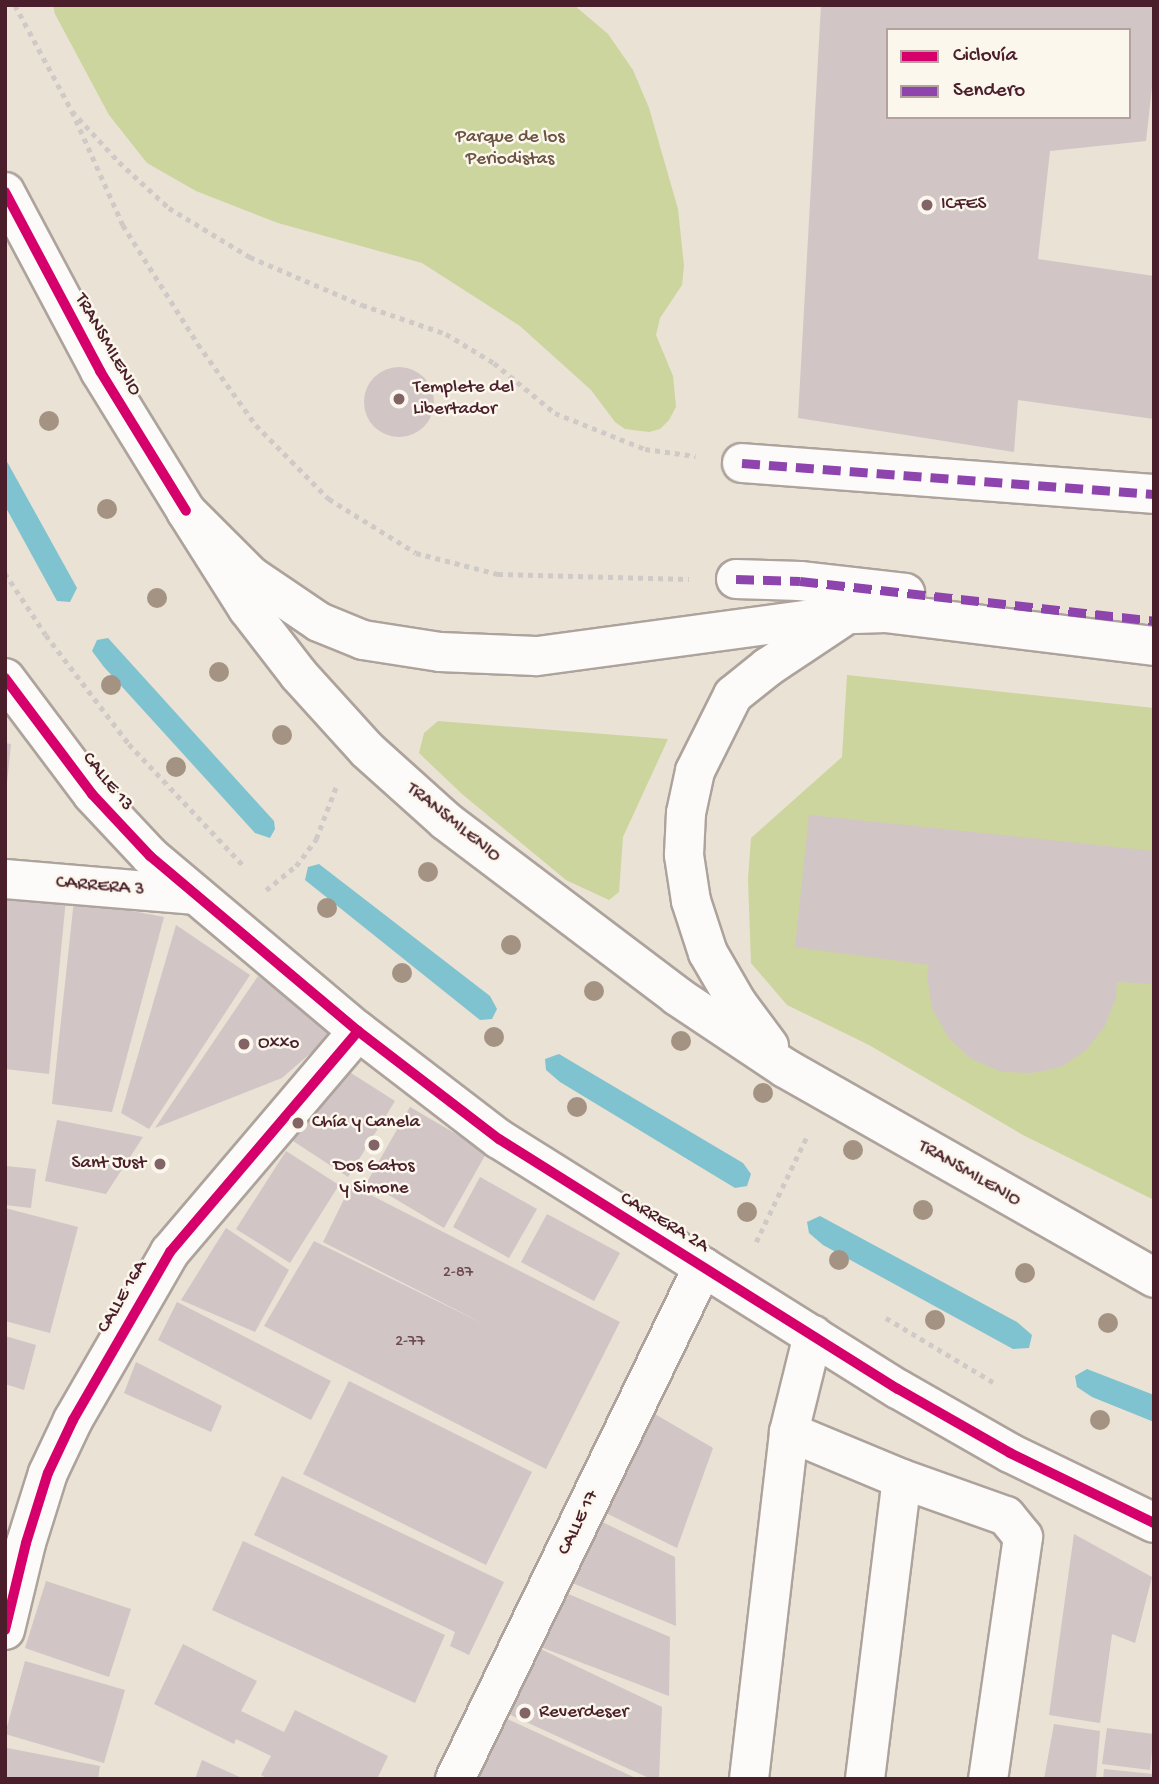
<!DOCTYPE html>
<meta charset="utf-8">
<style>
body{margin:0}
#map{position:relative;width:1159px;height:1784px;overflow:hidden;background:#eae2d4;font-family:"Gochi Hand",sans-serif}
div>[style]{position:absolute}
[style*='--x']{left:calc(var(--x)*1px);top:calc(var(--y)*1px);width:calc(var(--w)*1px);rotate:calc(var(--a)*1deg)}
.green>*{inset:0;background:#ccd59d}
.water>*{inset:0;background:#7fc3d0}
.building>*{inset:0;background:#d1c5c6}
.round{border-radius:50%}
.path>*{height:4.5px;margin-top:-2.25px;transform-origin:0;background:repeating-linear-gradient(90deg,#cfcac8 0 5px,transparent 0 10px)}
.roads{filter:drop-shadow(2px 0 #ada39c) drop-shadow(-2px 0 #ada39c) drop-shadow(0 2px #ada39c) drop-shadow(0 -2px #ada39c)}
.minor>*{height:38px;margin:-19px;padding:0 19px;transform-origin:19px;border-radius:19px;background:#fcfbf9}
.quiet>*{height:9px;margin-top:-4.5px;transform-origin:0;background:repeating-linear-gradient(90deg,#8e44ad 0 18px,transparent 0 27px)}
.cycleway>*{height:10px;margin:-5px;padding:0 5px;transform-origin:5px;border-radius:5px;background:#d6006c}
.trees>*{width:20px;height:20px;margin:-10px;border-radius:50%;background:#a49383}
.dots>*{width:19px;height:19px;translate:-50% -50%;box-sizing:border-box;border:4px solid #fbf7ec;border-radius:50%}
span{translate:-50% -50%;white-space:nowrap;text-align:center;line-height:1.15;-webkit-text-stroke:5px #fbf7ec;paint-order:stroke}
.number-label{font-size:16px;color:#6c4852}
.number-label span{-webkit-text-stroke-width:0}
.park-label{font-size:19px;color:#6a5340}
.poi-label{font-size:19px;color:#4a1f2b}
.left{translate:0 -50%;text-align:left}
.right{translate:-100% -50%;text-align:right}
.street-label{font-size:19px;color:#4a1f2b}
.frame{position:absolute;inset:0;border:7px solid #4a1f2b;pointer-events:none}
.legend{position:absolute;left:886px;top:28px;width:245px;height:91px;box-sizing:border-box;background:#fbf7ec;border:2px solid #b4a19f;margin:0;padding:9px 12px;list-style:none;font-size:21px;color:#4a1f2b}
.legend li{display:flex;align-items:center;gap:14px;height:35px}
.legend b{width:35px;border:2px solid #b4a19f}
</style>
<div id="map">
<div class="green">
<i style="clip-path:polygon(53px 5px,574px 5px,608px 34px,633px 70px,649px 108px,678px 209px,684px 266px,682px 285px,660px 318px,656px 335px,673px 376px,676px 407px,669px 420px,660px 429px,649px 432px,625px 429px,615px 422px,591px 390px,520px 326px,422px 263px,278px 223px,196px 191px,147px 163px,109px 115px,55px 14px)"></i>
<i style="clip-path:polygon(847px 675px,1154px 708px,1154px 1200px,1023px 1135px,869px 1045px,787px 1005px,751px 963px,748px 879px,751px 838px,842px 757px)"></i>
<i style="clip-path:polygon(438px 721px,668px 739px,623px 837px,619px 892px,609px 900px,566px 880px,462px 794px,419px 753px,424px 733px)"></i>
</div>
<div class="water">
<i style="clip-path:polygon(5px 458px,77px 588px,70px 602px,57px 601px,5px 506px)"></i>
<i style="clip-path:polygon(108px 638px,274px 821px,275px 829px,270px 838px,255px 833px,104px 667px,92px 651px,97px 640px)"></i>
<i style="clip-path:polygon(319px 864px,490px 996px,497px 1009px,492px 1019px,480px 1020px,305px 880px,308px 867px)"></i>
<i style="clip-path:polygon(559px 1054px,743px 1163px,751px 1174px,747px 1186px,735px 1188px,560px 1082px,546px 1070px,545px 1059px)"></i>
<i style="clip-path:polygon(820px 1216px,1017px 1322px,1032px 1335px,1029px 1348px,1013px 1349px,823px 1245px,809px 1233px,807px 1222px)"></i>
<i style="clip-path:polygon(1087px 1369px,1154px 1395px,1154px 1422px,1092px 1397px,1077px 1387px,1075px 1376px)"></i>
</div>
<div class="building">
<i style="clip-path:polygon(evenodd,821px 5px,1154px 5px,1154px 69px,1146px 141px,1050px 151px,1038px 259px,1154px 276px,1154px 419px,1018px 400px,1014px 452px,798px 418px,821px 5px,888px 30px,1129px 30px,1129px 117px,888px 117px,888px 30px)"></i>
<i class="round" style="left:364px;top:367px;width:70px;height:70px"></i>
<i style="clip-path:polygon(5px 743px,11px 744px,7px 783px,5px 783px)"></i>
<i style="clip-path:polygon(809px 815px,1154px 851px,1154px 984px,1117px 982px,1116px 998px,1105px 1026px,1086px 1050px,1061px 1067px,1032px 1073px,1002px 1072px,971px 1059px,948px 1037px,932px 1008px,927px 976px,929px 965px,795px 947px)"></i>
<i style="clip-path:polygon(5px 893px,66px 899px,49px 1074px,5px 1069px)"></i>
<i style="clip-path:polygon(74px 900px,164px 917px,112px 1112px,52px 1104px)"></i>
<i style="clip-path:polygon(176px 925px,250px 975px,149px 1129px,121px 1113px)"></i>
<i style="clip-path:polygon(258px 976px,335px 1032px,282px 1078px,155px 1128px)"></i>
<i style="clip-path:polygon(340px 1066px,395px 1101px,348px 1177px,293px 1141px)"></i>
<i style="clip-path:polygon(410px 1107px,487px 1152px,444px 1228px,367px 1182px)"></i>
<i style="clip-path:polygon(57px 1120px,143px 1137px,106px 1194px,45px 1181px)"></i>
<i style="clip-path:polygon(286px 1151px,339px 1185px,290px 1263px,236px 1229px)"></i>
<i style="clip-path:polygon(5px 1166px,36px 1169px,31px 1208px,5px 1205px)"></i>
<i style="clip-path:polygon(480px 1177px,537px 1209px,509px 1258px,453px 1227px)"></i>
<i style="clip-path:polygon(351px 1185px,620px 1322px,546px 1469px,264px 1326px,314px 1241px,486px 1325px,323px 1242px)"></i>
<i style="clip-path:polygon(5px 1208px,78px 1227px,50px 1333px,5px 1321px)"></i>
<i style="clip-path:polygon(547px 1214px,620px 1253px,594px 1301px,521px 1262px)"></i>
<i style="clip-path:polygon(226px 1228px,289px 1270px,255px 1332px,181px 1300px)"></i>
<i style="clip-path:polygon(177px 1302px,331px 1381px,311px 1420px,158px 1340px)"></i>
<i style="clip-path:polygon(5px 1336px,36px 1345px,24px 1390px,5px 1384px)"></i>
<i style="clip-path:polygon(136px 1362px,222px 1406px,211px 1432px,124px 1393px)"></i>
<i style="clip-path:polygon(349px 1381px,532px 1472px,486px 1565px,303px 1474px)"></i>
<i style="clip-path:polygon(648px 1410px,713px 1448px,677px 1548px,602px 1511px)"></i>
<i style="clip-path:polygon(282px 1476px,504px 1582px,469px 1655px,450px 1646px,455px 1632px,254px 1535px)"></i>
<i style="clip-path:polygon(596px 1519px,675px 1557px,676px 1626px,570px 1582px)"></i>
<i style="clip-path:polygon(1074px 1534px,1152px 1577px,1135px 1643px,1112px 1634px,1100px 1723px,1049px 1715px)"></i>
<i style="clip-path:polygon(243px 1541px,445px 1635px,415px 1703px,212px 1610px)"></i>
<i style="clip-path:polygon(46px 1581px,131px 1609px,109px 1677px,25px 1648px)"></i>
<i style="clip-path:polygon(559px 1590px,670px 1637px,669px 1696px,538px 1646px)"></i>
<i style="clip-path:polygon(183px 1644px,257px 1681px,241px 1711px,284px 1732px,295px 1710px,388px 1756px,377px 1779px,268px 1779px,261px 1775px,271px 1756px,236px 1739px,234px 1744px,154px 1704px)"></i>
<i style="clip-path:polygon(530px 1644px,662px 1707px,659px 1779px,651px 1779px,504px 1712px)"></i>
<i style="clip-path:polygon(25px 1661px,125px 1690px,104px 1763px,5px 1734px)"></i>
<i style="clip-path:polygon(499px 1715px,638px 1779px,478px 1779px,472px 1776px)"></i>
<i style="clip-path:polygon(1054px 1724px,1100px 1731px,1096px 1779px,1044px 1779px)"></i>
<i style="clip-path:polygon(1107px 1728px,1154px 1734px,1150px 1770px,1102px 1764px)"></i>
<i style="clip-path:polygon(7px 1748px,100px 1766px,98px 1779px,5px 1779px)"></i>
<i style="clip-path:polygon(202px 1760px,244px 1779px,195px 1779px)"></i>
<i style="clip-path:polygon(1104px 1769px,1153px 1774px,1153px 1779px,1103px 1779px)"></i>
</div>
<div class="path">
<i style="--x:15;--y:5;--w:120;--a:61.7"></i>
<i style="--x:72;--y:111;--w:69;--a:47.3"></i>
<i style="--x:119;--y:162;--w:68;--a:42.6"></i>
<i style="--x:169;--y:208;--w:95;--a:31.2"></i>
<i style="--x:250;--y:257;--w:122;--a:23.2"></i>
<i style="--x:362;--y:305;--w:89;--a:19"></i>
<i style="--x:446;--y:334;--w:56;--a:31.1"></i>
<i style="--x:494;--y:363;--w:79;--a:39.3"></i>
<i style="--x:555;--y:413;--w:97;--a:21.8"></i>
<i style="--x:645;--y:449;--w:51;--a:7.8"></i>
<i style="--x:72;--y:111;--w:125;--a:65.9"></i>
<i style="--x:123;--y:225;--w:141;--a:57.8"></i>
<i style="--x:198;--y:344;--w:100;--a:54.4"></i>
<i style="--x:256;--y:425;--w:104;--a:45.4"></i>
<i style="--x:329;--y:499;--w:102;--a:31.8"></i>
<i style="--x:416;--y:553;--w:85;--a:14.4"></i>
<i style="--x:498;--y:574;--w:191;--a:1.5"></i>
<i style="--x:5;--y:573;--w:74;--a:56.5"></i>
<i style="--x:46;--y:635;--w:137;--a:52.7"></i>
<i style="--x:129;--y:744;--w:169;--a:46.7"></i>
<i style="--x:266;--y:890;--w:38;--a:-39"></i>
<i style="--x:296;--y:866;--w:34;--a:-53"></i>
<i style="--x:316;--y:839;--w:56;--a:-69"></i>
<i style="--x:756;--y:1242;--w:118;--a:-64.3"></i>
<i style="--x:886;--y:1318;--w:125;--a:30.9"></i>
</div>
<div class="roads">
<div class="minor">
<i style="--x:5;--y:192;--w:203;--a:62"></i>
<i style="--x:100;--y:371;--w:164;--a:58.4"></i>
<i style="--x:742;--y:463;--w:413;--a:4.3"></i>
<i style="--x:736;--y:579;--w:64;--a:1.8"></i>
<i style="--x:800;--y:581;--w:106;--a:6.5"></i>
<i style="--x:1154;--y:646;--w:271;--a:-173"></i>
<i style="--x:885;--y:613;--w:37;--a:178"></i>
<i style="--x:848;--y:614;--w:315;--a:172.3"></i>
<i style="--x:536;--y:656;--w:96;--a:-177.6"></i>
<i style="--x:440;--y:652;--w:78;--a:-171.1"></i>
<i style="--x:363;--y:640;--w:48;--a:-157.8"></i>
<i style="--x:319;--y:622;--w:82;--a:-145.9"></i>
<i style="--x:251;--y:576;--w:92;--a:-135"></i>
<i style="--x:186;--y:511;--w:116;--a:57.7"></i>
<i style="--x:248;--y:609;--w:83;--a:52.3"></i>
<i style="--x:299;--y:675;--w:101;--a:47.8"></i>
<i style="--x:367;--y:750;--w:106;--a:41.9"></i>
<i style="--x:446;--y:821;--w:290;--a:37.1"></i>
<i style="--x:677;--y:996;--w:130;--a:33.7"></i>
<i style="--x:785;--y:1068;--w:425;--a:29.6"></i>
<i style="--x:5;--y:678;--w:145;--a:53.1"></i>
<i style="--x:92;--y:794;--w:85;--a:46.9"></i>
<i style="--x:150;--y:856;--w:272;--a:40.1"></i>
<i style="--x:358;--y:1031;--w:178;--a:37.5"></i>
<i style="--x:499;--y:1139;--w:471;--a:32.1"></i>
<i style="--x:898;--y:1389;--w:129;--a:29.7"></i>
<i style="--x:1010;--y:1453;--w:160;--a:25.9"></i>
<i style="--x:5;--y:879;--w:191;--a:4.8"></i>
<i style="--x:769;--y:1046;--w:54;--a:-126.7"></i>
<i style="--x:737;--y:1003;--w:58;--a:-120.1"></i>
<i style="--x:708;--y:953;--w:55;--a:-108.1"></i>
<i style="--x:691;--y:901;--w:47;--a:-98.7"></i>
<i style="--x:684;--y:855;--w:42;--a:-87.3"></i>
<i style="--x:686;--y:813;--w:43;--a:-77.9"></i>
<i style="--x:695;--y:771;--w:85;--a:-63.4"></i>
<i style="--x:733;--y:695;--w:45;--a:-38.7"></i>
<i style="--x:768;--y:667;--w:87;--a:-33.7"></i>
<i style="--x:789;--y:1432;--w:122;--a:22.6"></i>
<i style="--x:902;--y:1479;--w:110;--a:19.6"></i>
<i style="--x:1006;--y:1516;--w:27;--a:51"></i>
<i style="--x:1023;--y:1537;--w:245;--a:98.2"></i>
<i style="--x:5;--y:1630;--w:89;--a:-76.4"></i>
<i style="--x:26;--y:1543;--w:73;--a:-72.6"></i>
<i style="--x:48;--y:1473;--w:59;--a:-64.7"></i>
<i style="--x:73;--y:1420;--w:194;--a:-60"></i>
<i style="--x:170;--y:1252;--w:290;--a:-49.6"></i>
<i style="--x:455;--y:1779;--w:569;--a:-64.16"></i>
<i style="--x:749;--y:1779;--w:349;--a:-83.4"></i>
<i style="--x:789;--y:1432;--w:100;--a:-76.1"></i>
<i style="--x:865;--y:1779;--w:302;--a:-83"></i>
</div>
</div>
<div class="quiet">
<i style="--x:742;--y:463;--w:413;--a:4.3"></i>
<i style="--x:736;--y:579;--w:64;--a:1.8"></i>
<i style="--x:800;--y:581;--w:356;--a:6.4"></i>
</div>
<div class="cycleway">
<i style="--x:5;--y:192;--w:203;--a:62"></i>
<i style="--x:100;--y:371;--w:164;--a:58.4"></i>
<i style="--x:5;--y:678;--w:145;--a:53.1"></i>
<i style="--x:92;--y:794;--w:85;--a:46.9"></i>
<i style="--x:150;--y:856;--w:272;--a:40.1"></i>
<i style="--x:358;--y:1031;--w:178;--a:37.5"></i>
<i style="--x:499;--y:1139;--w:471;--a:32.1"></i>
<i style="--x:898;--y:1389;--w:129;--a:29.7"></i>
<i style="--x:1010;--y:1453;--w:160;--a:25.9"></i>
<i style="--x:5;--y:1630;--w:89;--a:-76.4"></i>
<i style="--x:26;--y:1543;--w:73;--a:-72.6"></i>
<i style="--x:48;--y:1473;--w:59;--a:-64.7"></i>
<i style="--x:73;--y:1420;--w:194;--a:-60"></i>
<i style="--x:170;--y:1252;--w:290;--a:-49.6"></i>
</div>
<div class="trees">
<i style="left:49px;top:421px"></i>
<i style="left:107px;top:509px"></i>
<i style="left:157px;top:598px"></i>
<i style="left:219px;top:672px"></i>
<i style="left:111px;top:685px"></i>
<i style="left:282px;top:735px"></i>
<i style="left:176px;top:767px"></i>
<i style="left:428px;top:872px"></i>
<i style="left:327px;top:908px"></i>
<i style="left:511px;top:945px"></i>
<i style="left:402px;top:973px"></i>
<i style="left:594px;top:991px"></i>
<i style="left:494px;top:1037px"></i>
<i style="left:681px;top:1041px"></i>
<i style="left:763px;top:1093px"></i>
<i style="left:577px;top:1107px"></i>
<i style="left:853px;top:1150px"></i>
<i style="left:923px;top:1210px"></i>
<i style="left:747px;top:1212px"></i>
<i style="left:839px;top:1260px"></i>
<i style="left:1025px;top:1273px"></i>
<i style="left:935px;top:1320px"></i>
<i style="left:1108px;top:1323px"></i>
<i style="left:1100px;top:1420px"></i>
</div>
<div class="dots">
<i style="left:927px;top:205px;background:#826366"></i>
<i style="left:399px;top:399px;background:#826366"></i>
<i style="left:244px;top:1044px;background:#826366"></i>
<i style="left:298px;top:1123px;background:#826366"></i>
<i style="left:374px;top:1145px;background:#826366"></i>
<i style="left:160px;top:1164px;background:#826366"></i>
<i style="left:525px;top:1713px;background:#826366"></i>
</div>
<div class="number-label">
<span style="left:458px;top:1274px">2-87</span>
<span style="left:410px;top:1343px">2-77</span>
</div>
<div class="park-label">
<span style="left:510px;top:149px">Parque de los<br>Periodistas</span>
</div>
<div class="poi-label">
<span class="left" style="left:941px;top:205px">ICFES</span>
<span class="left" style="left:413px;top:399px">Templete del<br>Libertador</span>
<span class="left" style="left:258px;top:1044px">Oxxo</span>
<span class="left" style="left:312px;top:1123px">Chía y Canela</span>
<span class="right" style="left:146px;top:1164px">Sant Just</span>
<span style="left:374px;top:1178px">Dos Gatos<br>y Simone</span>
<span class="left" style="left:539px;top:1713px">Reverdeser</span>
</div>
<div class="street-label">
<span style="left:107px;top:345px;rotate:60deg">TRANSMILENIO</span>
<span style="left:107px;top:782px;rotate:51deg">CALLE 13</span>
<span style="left:453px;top:823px;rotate:39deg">TRANSMILENIO</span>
<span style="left:100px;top:887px;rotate:5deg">CARRERA 3</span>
<span style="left:969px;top:1174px;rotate:30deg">TRANSMILENIO</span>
<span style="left:664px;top:1223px;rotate:31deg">CARRERA 2A</span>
<span style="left:123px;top:1297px;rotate:-60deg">CALLE 16A</span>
<span style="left:579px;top:1523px;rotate:-64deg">CALLE 17</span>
</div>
<div class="frame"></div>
<ul class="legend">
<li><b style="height:9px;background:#d6006c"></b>Ciclovía</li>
<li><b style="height:9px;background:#8e44ad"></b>Sendero</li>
</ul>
</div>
